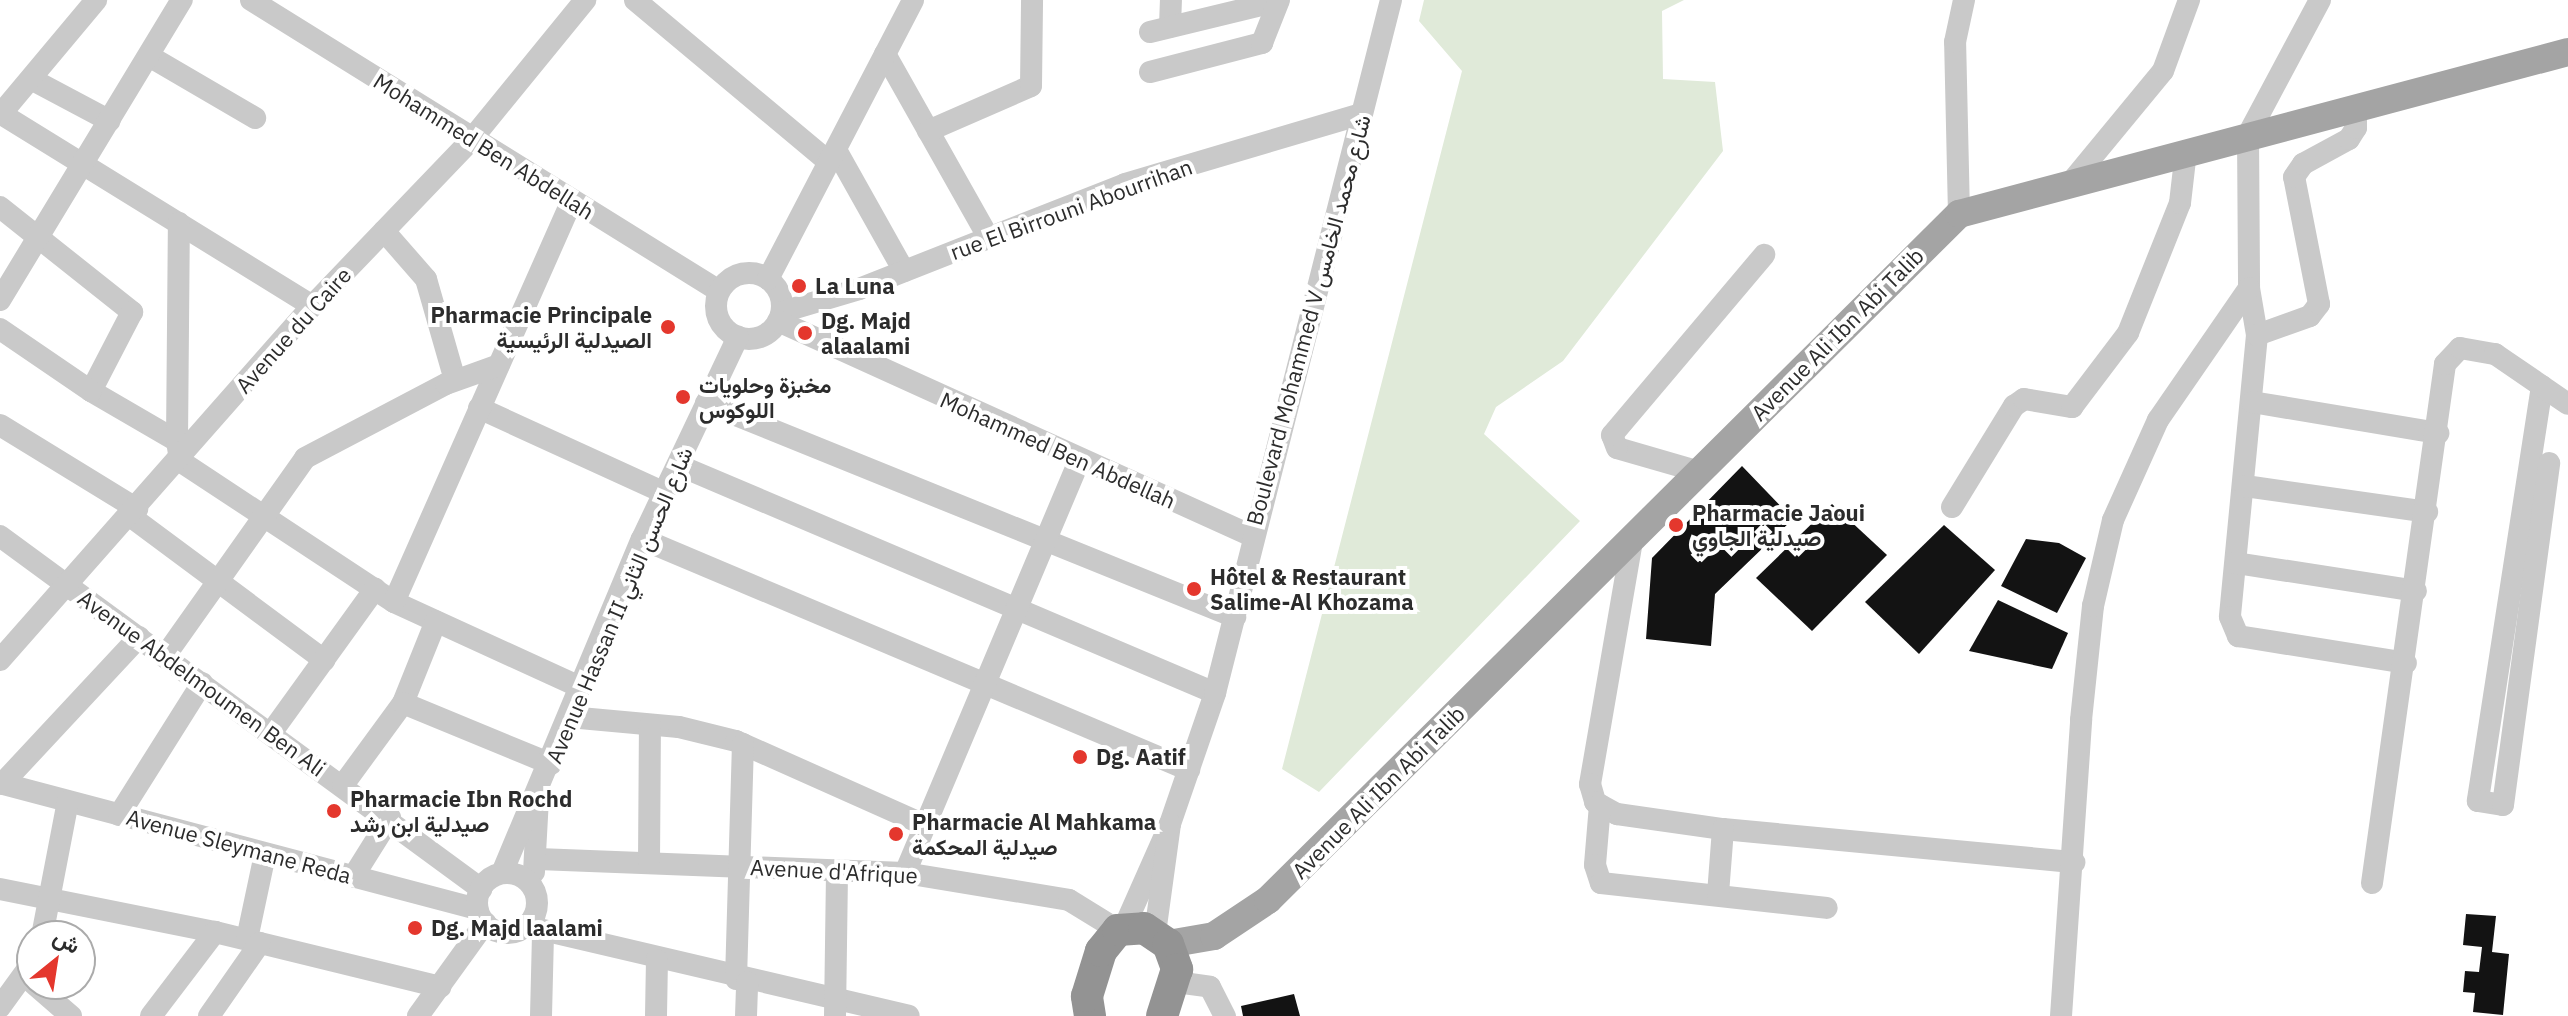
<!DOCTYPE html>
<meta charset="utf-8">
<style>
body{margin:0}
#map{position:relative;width:2568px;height:1016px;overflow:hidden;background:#fff;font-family:"IBM Plex Sans",Vazirmatn,sans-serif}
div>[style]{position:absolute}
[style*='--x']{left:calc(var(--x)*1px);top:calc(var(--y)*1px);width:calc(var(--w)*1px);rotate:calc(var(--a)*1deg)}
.green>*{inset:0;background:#e0ead9}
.building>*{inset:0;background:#131313}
.minor>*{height:22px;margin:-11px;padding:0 11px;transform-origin:11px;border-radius:11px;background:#c9c9c9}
.minor>.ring{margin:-11px;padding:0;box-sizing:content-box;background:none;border:22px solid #c9c9c9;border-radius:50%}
.major>*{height:28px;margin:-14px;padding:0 14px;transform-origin:14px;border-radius:14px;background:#a4a4a4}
.highway>*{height:32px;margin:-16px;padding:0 16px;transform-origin:16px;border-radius:16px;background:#939393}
.dots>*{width:22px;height:22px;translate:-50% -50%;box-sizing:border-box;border:4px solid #fff;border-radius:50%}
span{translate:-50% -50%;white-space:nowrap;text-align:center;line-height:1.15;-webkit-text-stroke:8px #fff;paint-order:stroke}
.street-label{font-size:22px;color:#2c2c2c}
.poi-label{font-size:22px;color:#2c2c2c;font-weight:700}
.left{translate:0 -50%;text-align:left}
.right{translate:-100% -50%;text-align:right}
.north{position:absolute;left:16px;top:920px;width:80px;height:80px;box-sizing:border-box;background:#fff;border:2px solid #ababab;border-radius:50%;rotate:30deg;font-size:22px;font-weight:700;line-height:32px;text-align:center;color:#2c2c2c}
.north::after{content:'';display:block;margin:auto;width:28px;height:36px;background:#e4372d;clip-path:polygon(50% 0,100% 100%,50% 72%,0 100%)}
</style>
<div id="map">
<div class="green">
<i style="clip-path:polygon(1424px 0,1684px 0,1662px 11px,1663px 79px,1715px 82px,1723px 151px,1563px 361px,1496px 407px,1484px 434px,1580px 521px,1319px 792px,1282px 769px,1462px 71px,1419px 21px)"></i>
</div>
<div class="building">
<i style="clip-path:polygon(1742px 466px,1793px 519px,1715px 594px,1711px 646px,1646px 639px,1652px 558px)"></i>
<i style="clip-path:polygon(1832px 504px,1887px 555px,1812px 631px,1756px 578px)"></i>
<i style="clip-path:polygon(1944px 525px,1995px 570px,1919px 654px,1865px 602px)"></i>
<i style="clip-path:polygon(2026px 539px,2059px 543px,2086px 558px,2057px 613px,2001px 586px)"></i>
<i style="clip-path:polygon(1998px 600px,2068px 633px,2052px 669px,1969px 651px)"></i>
<i style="clip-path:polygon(2466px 914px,2496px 916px,2492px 952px,2509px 954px,2503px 1015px,2473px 1012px,2475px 993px,2463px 992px,2465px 971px,2479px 972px,2482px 947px,2463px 945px)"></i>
<i style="clip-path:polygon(1294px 994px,1300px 1016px,1243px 1016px,1241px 1006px)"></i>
</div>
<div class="minor">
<i style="--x:251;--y:0;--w:551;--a:31.87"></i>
<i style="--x:635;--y:0;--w:253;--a:39.9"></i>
<i style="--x:2320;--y:0;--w:153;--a:118.1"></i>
<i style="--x:2248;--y:135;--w:153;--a:89.6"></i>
<i style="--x:2249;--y:288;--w:48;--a:80.3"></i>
<i style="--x:2257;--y:335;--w:283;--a:95.5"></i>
<i style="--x:2230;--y:617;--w:21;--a:67"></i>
<i style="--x:2238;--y:636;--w:170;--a:9.1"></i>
<i style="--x:1170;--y:27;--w:27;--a:-88"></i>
<i style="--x:1150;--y:32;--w:132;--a:-13.6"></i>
<i style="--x:885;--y:54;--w:210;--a:60.6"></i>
<i style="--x:149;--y:56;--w:123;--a:30.3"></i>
<i style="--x:1150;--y:72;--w:116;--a:-14.5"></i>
<i style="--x:1262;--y:43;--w:46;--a:-68.4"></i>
<i style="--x:31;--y:79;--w:89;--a:28"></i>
<i style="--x:0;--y:113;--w:367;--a:31.7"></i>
<i style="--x:0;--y:115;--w:150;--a:-50.1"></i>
<i style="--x:928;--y:131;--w:112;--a:-23.6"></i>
<i style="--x:1031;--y:86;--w:86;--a:-89.3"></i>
<i style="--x:836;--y:150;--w:139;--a:60.7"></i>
<i style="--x:2073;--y:180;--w:141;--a:-50.5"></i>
<i style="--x:2163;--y:71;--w:76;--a:-69.9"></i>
<i style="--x:0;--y:207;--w:169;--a:38.5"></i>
<i style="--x:132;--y:312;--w:89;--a:117.4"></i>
<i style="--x:91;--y:391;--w:99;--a:30.2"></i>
<i style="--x:177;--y:441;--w:20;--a:81"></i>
<i style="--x:180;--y:461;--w:256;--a:33.4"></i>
<i style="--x:394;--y:602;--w:205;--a:24.6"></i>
<i style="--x:1959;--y:214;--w:172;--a:-91.3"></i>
<i style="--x:1955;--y:42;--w:43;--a:-77.9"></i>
<i style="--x:384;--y:231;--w:64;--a:48.8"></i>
<i style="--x:426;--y:279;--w:105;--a:74"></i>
<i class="ring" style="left:716px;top:273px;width:44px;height:44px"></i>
<i style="--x:768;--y:279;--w:314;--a:-62.5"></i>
<i style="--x:0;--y:300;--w:351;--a:-58.8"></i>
<i style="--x:782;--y:312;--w:80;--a:-16.6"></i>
<i style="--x:859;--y:289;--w:286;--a:-21.5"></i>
<i style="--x:1125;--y:184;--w:247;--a:-16.5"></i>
<i style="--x:778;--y:321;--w:520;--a:24.4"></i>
<i style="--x:0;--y:329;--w:110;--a:34.3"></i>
<i style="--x:2257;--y:335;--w:56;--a:-19.7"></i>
<i style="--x:2310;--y:316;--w:15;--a:-53"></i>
<i style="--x:2319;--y:304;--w:129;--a:-101.1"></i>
<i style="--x:2294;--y:177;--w:16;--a:-55"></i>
<i style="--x:2303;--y:164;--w:52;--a:-28.5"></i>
<i style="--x:2349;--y:139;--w:13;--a:-58"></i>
<i style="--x:2356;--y:128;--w:22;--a:-90"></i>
<i style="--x:2542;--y:386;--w:420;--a:98.8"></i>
<i style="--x:2478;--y:801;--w:25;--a:9"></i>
<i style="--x:2503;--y:805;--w:345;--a:-82.3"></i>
<i style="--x:2252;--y:402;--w:189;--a:9.5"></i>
<i style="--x:706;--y:403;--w:571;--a:22.03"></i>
<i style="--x:479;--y:408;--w:205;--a:24.6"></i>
<i style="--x:0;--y:425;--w:161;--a:31.5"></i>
<i style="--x:177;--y:441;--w:218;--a:-89.5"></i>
<i style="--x:678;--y:465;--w:583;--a:23.01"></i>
<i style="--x:1700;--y:472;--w:86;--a:-163.9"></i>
<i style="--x:1617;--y:448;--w:14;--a:-111"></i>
<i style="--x:1612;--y:435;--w:236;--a:-49.8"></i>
<i style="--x:2245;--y:486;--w:184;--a:8.1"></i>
<i style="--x:1952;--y:507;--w:119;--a:-58.5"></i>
<i style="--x:2014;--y:406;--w:12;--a:-35"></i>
<i style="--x:2024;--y:399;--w:49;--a:9.5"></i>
<i style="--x:2072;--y:407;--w:93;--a:-52.9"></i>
<i style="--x:2128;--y:333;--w:140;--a:-68.2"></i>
<i style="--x:2180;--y:203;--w:52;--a:-83.4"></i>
<i style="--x:130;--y:516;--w:242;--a:36.6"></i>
<i style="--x:0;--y:536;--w:597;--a:36.27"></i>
<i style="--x:642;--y:539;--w:594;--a:22.89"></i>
<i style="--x:1632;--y:541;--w:247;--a:99.8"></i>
<i style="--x:1590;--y:784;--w:19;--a:74"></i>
<i style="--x:1595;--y:802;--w:25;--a:29"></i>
<i style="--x:1617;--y:814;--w:107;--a:8.1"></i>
<i style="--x:1723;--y:829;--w:353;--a:5.4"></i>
<i style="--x:2236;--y:563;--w:182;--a:8.8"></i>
<i style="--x:394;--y:602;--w:439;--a:-66.1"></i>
<i style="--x:165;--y:656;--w:242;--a:-54.7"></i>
<i style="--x:305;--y:458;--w:159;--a:-27.7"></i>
<i style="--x:446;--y:384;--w:56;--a:-19.7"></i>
<i style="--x:0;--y:660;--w:472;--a:-48.6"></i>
<i style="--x:312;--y:306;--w:230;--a:-46.2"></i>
<i style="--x:471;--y:140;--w:181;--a:-50.8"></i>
<i style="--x:403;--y:703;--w:88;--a:-68.1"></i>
<i style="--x:569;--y:717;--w:110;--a:5.2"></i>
<i style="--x:679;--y:727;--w:59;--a:13.8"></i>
<i style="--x:736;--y:741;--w:207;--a:24"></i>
<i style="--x:271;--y:733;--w:178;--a:-54.2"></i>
<i style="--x:0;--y:783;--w:494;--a:14.8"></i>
<i style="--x:2;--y:784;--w:201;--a:-47"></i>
<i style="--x:343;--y:785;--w:102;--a:-53.8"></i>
<i style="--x:403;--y:703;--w:160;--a:22.4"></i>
<i style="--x:1600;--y:805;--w:60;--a:94.8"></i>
<i style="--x:1595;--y:865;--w:19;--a:72"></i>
<i style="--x:1601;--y:883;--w:227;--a:6.3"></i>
<i style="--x:119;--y:815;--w:156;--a:-57.8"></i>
<i style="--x:1170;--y:824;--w:139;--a:-71"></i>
<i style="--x:1215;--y:693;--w:715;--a:-75.75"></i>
<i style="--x:538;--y:859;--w:367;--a:2.2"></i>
<i style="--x:905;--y:873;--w:166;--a:9.3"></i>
<i style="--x:1069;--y:900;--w:57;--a:31.5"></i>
<i style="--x:649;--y:862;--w:137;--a:-89.6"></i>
<i style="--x:534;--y:872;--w:74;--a:-86.9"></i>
<i style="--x:502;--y:873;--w:362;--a:-67.3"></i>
<i style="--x:642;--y:539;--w:224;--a:-64.6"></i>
<i style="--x:905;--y:873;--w:446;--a:-67.1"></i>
<i class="ring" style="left:477px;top:873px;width:38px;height:38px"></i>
<i style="--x:353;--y:877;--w:70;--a:-57.9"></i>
<i style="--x:2372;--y:883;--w:524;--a:-81.99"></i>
<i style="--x:2445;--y:364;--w:22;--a:-47"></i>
<i style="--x:2460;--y:348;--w:36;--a:10"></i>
<i style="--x:2495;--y:354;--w:88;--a:34.4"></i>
<i style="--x:0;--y:889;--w:219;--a:11.3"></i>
<i style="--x:215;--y:932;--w:232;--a:13.7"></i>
<i style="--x:1718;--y:894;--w:65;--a:-85.6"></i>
<i style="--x:526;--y:926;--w:393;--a:13.2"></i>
<i style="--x:1123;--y:930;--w:116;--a:-66.1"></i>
<i style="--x:1170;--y:824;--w:110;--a:97.8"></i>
<i style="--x:42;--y:936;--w:137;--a:-79.1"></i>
<i style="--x:247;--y:939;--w:87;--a:-78"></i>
<i style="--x:736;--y:979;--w:235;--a:-88.3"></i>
<i style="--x:1176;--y:982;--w:34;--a:8"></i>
<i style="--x:1210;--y:987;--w:33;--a:63"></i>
<i style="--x:34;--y:984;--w:49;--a:40.9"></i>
<i style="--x:0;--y:1007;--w:54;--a:-54"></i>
<i style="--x:151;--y:1016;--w:106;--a:-52.7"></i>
<i style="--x:209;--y:1016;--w:89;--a:-55.1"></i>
<i style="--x:418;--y:1016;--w:115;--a:-54.2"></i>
<i style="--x:541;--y:1016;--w:83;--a:-88.6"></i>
<i style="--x:656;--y:1016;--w:56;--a:-89"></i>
<i style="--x:746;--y:1016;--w:34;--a:-88"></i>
<i style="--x:835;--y:1016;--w:146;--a:-89.2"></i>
<i style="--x:2061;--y:1016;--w:297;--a:-86.1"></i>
<i style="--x:2081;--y:720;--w:115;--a:-84"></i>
<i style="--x:2093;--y:606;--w:88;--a:-76.9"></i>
<i style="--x:2113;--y:520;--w:110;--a:-65.8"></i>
<i style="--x:2158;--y:420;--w:160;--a:-55.4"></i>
</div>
<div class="major">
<i style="--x:1168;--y:944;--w:47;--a:-9.9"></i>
<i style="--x:1214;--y:936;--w:65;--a:-33.7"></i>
<i style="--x:1268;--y:900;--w:974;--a:-44.79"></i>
<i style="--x:1959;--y:214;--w:630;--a:-14.9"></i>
</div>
<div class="highway">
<i style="--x:1090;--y:1016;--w:20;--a:-99"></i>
<i style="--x:1087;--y:996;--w:47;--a:-72.7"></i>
<i style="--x:1101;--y:951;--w:27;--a:-51"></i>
<i style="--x:1118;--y:930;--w:26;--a:-4"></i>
<i style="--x:1144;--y:928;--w:29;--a:34"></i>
<i style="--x:1168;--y:944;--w:27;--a:70"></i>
<i style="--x:1177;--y:969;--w:49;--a:107.7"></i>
</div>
<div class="dots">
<i style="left:799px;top:286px;background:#e4372d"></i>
<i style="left:668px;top:327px;background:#e4372d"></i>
<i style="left:805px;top:333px;background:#e4372d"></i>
<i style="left:683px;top:397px;background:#e4372d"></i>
<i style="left:1676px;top:525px;background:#e4372d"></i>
<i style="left:1194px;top:589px;background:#e4372d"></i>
<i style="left:1080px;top:757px;background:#e4372d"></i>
<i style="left:334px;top:811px;background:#e4372d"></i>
<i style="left:896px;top:834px;background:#e4372d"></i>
<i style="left:415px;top:928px;background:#e4372d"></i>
</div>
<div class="street-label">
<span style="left:484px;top:146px;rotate:32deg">Mohammed Ben Abdellah</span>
<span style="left:1071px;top:209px;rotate:-20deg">rue El Birrouni Abourrihan</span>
<span style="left:1308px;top:320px;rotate:-75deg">Boulevard Mohammed V شارع محمد الخامس</span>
<span style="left:293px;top:330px;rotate:-48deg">Avenue du Caire</span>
<span style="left:1837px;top:334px;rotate:-45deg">Avenue Ali Ibn Abi Talib</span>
<span style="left:1058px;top:450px;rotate:24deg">Mohammed Ben Abdellah</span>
<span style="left:619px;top:605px;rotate:-67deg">Avenue Hassan II شارع الحسن الثاني</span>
<span style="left:202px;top:683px;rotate:36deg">Avenue Abdelmoumen Ben Ali</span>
<span style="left:1378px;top:792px;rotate:-45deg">Avenue Ali Ibn Abi Talib</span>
<span style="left:239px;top:846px;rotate:15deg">Avenue Sleymane Reda</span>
<span style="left:834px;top:871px;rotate:3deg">Avenue d'Afrique</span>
</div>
<div class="poi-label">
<span class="left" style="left:815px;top:286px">La Luna</span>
<span class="right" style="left:652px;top:327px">Pharmacie Principale<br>الصيدلية الرئيسية</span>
<span class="left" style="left:821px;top:333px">Dg. Majd<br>alaalami</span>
<span class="left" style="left:699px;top:397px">مخبزة وحلويات<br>اللوكوس</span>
<span class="left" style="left:1692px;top:525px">Pharmacie Jaoui<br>صيدلية الجاوي</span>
<span class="left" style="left:1210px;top:589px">Hôtel &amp; Restaurant<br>Salime-Al Khozama</span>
<span class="left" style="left:1096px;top:757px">Dg. Aatif</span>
<span class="left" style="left:350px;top:811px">Pharmacie Ibn Rochd<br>صيدلية ابن رشد</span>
<span class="left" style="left:912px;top:834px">Pharmacie Al Mahkama<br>صيدلية المحكمة</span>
<span class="left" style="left:431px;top:928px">Dg. Majd laalami</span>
</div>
<div class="north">ش</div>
</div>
